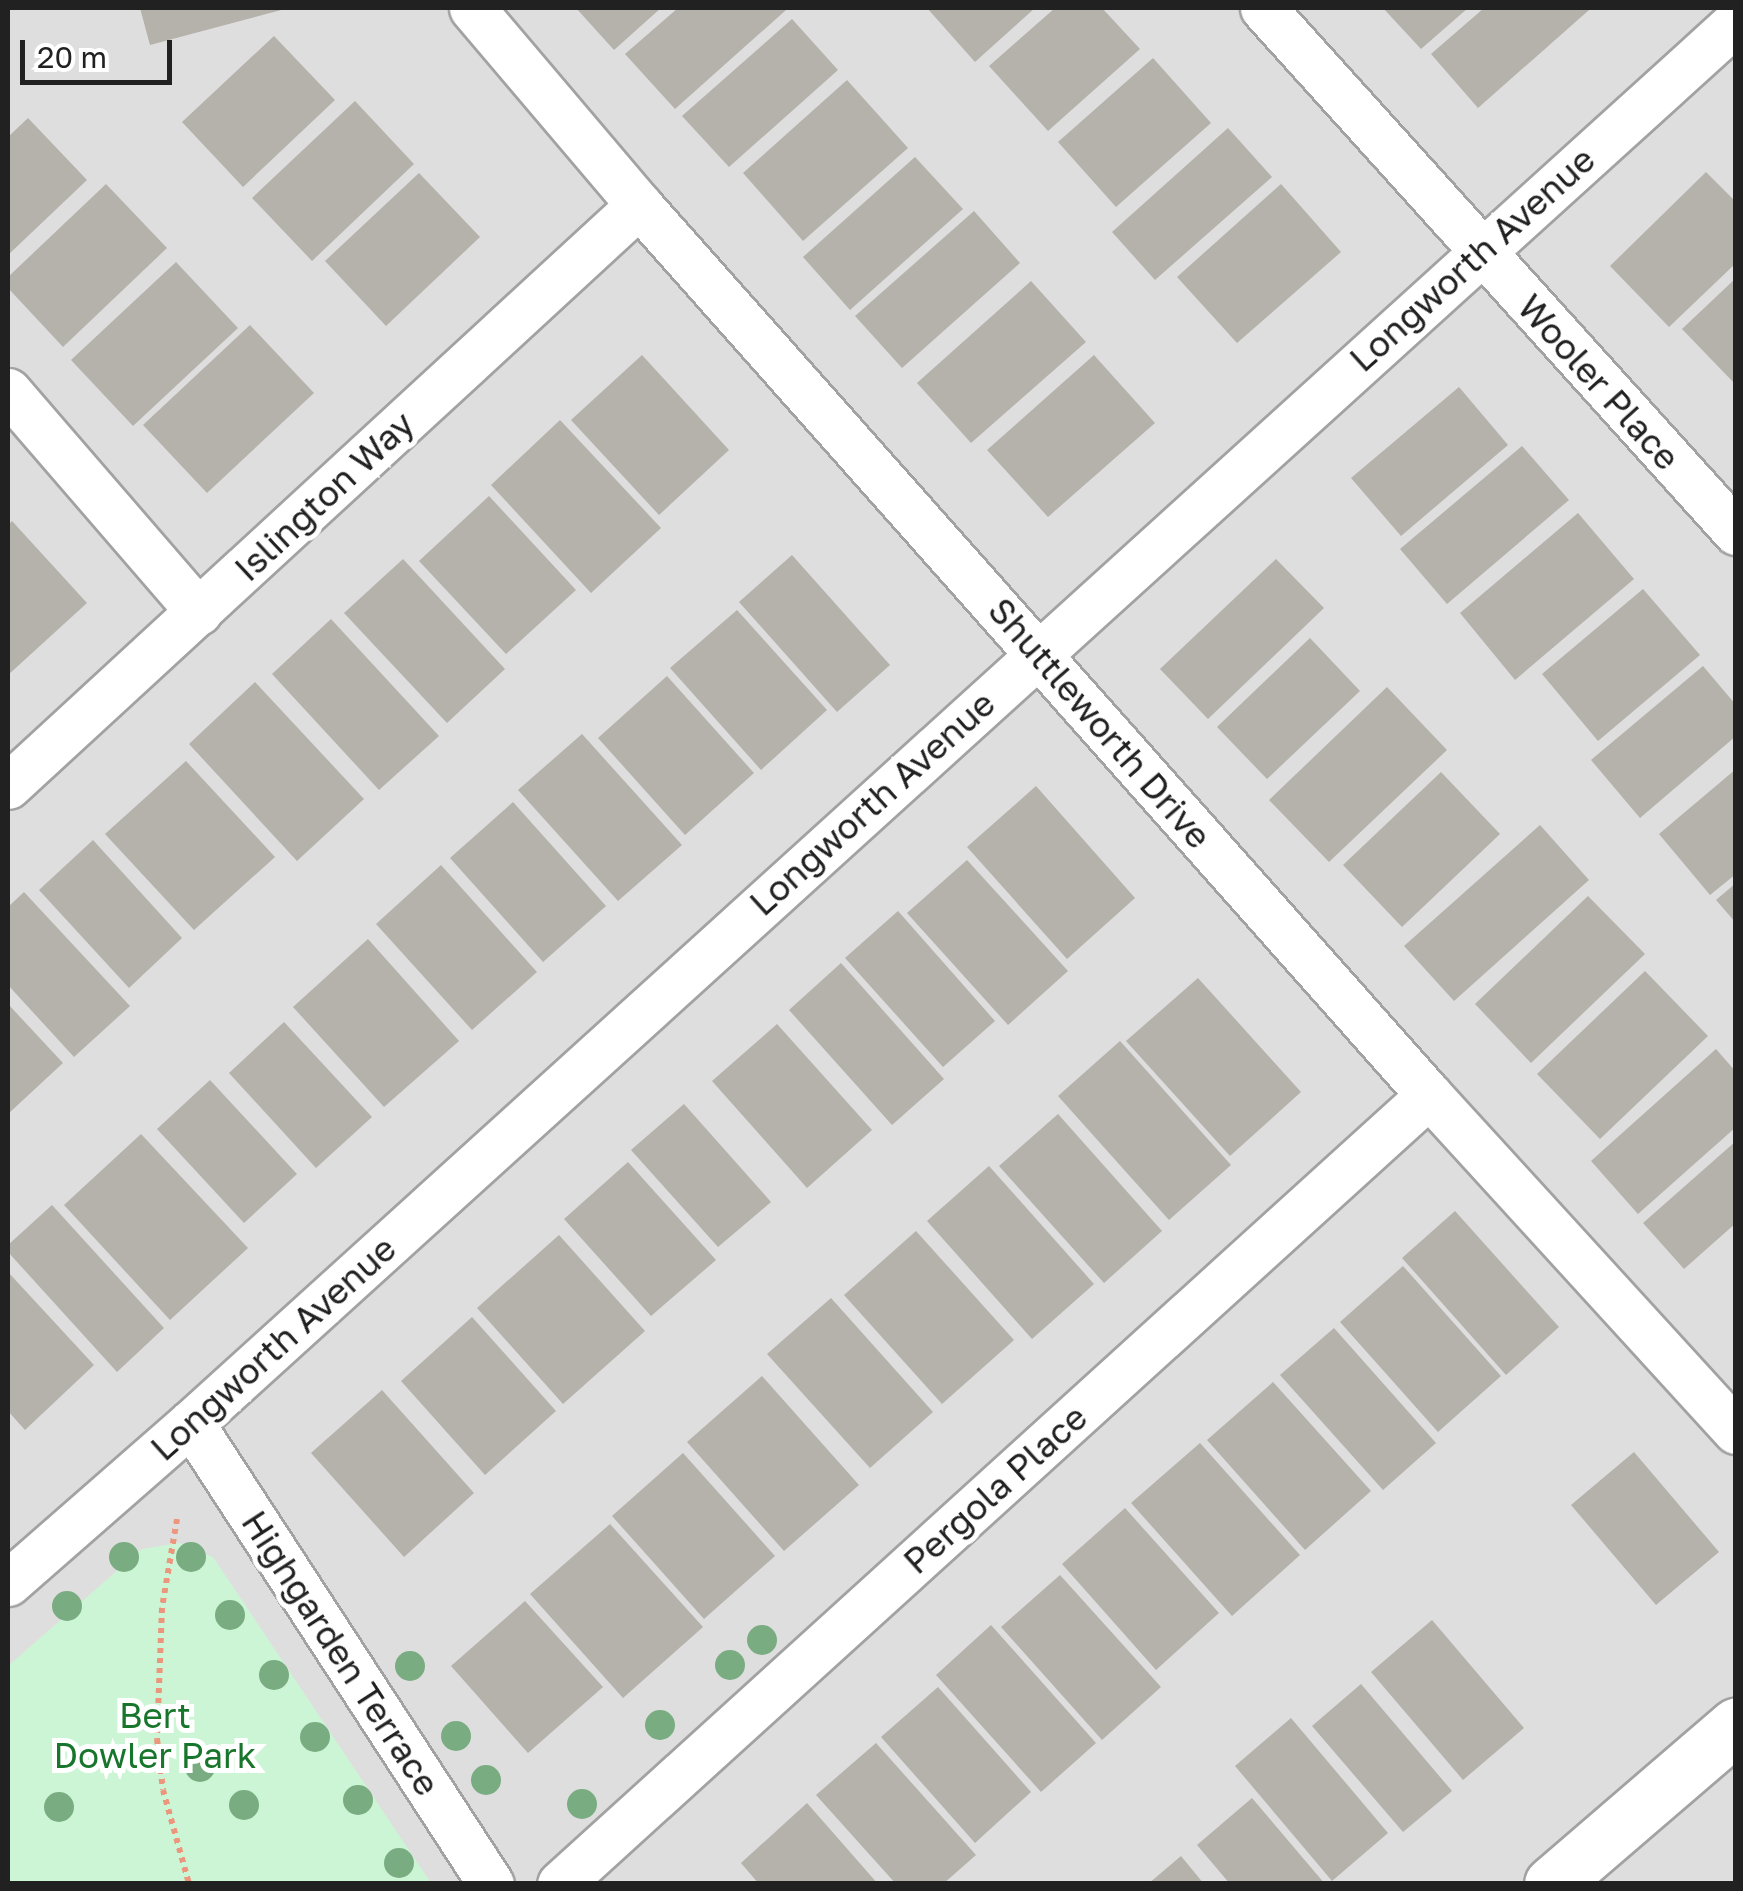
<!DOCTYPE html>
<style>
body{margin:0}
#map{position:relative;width:1743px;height:1891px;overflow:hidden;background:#f0efe9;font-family:"Golos Text",sans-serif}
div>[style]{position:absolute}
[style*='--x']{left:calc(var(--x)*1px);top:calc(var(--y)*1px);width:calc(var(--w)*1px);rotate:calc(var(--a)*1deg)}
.residential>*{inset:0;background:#dfdede}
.park>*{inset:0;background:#cbf5d4}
.building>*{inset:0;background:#b5b1ab}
.path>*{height:6px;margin-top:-3px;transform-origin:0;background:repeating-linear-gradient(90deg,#ec977d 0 5px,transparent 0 10px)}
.roads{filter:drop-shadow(2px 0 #a2a2a2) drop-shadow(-2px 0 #a2a2a2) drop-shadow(0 2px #a2a2a2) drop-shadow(0 -2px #a2a2a2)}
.minor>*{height:45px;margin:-22.5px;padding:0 22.5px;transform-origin:22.5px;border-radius:22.5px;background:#fff}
.tertiary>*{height:55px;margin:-27.5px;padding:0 27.5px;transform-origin:27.5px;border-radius:27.5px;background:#fff}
.trees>*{width:30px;height:30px;margin:-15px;border-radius:50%;background:#79ac80}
span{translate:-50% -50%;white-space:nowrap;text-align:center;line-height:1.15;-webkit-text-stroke:10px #fff;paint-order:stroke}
.street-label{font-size:35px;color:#212121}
.park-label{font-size:35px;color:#17762b}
.frame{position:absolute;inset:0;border:10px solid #212121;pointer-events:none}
.scale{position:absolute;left:20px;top:40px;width:152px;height:45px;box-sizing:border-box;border:5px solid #212121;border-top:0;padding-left:12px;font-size:30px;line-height:35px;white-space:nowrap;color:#212121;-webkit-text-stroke:8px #fff;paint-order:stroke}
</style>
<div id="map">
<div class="residential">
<i style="clip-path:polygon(8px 8px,1735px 8px,1735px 1883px,8px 1884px)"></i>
</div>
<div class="park">
<i style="clip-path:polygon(179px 1543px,213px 1557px,431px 1883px,8px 1883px,8px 1666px,142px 1549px)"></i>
</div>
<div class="building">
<i style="clip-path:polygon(140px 8px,285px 8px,285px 9px,150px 45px)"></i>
<i style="clip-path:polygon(576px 8px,661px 8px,614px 50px)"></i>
<i style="clip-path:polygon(678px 8px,783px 8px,786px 10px,675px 109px,625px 54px)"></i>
<i style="clip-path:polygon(927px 8px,1035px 8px,975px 62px)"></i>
<i style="clip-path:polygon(1055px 8px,1102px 8px,1140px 49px,1048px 131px,989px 66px)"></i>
<i style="clip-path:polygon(1383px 8px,1468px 8px,1421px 49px)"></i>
<i style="clip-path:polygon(1484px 8px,1587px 8px,1589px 10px,1478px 108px,1431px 54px)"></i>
<i style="clip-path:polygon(792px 19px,838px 70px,729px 167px,682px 116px)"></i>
<i style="clip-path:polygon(274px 36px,335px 100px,243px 187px,182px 122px)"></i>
<i style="clip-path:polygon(1153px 58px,1211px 123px,1116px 207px,1058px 142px)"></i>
<i style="clip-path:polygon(847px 80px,908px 148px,803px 241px,743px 173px)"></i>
<i style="clip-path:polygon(355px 101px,414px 164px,312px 261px,252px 198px)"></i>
<i style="clip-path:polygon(28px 118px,87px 180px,8px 255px,8px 137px)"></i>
<i style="clip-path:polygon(1228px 128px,1272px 177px,1155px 280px,1112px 232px)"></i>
<i style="clip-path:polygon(915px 157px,963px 209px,850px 310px,803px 257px)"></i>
<i style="clip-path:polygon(1706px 172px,1736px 202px,1736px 263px,1669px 327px,1610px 266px)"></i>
<i style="clip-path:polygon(419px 173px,480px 237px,386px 326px,325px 261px)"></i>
<i style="clip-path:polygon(106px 184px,167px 248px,63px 347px,8px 288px,8px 277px)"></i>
<i style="clip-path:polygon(1281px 184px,1341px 252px,1237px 343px,1177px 277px)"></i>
<i style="clip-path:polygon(974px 211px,1020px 263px,902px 368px,855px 316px)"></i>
<i style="clip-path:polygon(176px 262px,238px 328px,133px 426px,71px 360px)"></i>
<i style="clip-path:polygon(1736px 278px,1736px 385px,1682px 329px)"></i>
<i style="clip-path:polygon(1031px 281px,1086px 342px,971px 443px,917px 383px)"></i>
<i style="clip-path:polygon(250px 325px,314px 393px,207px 493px,143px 425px)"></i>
<i style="clip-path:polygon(642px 355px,729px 450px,659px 515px,571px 420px)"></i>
<i style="clip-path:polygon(1094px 355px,1155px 423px,1048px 517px,987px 450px)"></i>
<i style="clip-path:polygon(1459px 387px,1508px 445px,1401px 536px,1351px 478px)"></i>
<i style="clip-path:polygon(560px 420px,661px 528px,591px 593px,491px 485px)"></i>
<i style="clip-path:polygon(1522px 446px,1569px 500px,1447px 604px,1400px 549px)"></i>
<i style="clip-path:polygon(489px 496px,576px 590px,506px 654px,419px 561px)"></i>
<i style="clip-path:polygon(1578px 513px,1634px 579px,1515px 680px,1460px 613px)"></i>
<i style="clip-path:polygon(12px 521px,87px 603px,8px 675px,8px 525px)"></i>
<i style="clip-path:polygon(792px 555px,890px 665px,837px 712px,739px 602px)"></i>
<i style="clip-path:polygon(403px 559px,505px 669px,447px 723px,344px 613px)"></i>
<i style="clip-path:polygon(1276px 559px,1324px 608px,1208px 719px,1160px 669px)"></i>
<i style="clip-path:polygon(1643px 589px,1700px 655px,1598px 741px,1542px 674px)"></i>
<i style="clip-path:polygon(737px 610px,827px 710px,761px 770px,670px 668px)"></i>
<i style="clip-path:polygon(331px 619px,439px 736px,379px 790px,272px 674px)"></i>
<i style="clip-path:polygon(1310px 638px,1360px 691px,1267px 779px,1217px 727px)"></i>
<i style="clip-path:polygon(1703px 666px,1736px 705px,1736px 736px,1640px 818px,1591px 760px)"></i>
<i style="clip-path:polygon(667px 676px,754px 773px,685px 835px,598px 738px)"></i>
<i style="clip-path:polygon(255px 682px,364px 799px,297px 861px,189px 744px)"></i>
<i style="clip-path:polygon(1387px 687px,1447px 750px,1329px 862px,1269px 800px)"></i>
<i style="clip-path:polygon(582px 734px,682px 845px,618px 901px,518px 790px)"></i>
<i style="clip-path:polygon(186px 761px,275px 857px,194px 930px,105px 834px)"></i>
<i style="clip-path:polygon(1736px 769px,1736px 874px,1710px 895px,1659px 834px)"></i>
<i style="clip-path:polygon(1441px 772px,1500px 834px,1402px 927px,1343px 865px)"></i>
<i style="clip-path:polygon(1036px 786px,1135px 898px,1067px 959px,967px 847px)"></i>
<i style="clip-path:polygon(513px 802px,606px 906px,543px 962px,450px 858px)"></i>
<i style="clip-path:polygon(1540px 825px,1589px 880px,1454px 1001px,1404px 946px)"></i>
<i style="clip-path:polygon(93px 840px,182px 938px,129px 988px,39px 890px)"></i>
<i style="clip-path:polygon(967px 860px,1068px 971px,1008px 1025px,907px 913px)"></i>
<i style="clip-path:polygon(441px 865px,537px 972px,472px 1030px,376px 924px)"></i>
<i style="clip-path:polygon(1736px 883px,1736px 923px,1716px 900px)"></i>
<i style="clip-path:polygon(24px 892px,130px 1006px,74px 1057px,8px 985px,8px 907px)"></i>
<i style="clip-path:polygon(1588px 896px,1645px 954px,1531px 1063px,1475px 1004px)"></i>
<i style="clip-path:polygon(898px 911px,995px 1021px,943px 1067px,845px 958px)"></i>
<i style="clip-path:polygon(368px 939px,459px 1041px,384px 1107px,293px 1007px)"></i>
<i style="clip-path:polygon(841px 963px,944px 1079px,892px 1125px,789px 1010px)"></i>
<i style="clip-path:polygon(1645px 971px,1708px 1036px,1600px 1139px,1537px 1074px)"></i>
<i style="clip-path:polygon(1198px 978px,1301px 1092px,1230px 1156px,1126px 1041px)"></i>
<i style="clip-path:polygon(8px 1004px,63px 1063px,8px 1114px)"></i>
<i style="clip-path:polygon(284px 1022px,372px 1117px,316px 1168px,229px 1073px)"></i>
<i style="clip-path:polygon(777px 1024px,872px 1130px,807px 1188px,712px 1081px)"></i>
<i style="clip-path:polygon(1120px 1041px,1231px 1165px,1169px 1220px,1058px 1096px)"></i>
<i style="clip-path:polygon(1716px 1049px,1736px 1072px,1736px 1127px,1638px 1214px,1591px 1161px)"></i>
<i style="clip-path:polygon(210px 1080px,297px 1174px,244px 1223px,157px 1129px)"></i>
<i style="clip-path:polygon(684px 1104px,771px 1202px,718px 1247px,631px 1150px)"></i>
<i style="clip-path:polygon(1058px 1114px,1162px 1231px,1104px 1283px,999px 1166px)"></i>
<i style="clip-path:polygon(141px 1134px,248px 1248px,170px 1320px,64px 1205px)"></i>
<i style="clip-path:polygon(1736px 1141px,1736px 1223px,1684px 1269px,1643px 1223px)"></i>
<i style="clip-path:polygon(628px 1162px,716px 1260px,651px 1316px,564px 1219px)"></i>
<i style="clip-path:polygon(989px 1166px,1094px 1284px,1032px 1339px,927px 1221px)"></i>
<i style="clip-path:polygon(52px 1205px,164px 1328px,117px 1372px,8px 1252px,8px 1245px)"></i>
<i style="clip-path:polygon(1455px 1211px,1559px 1327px,1506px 1375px,1402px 1258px)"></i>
<i style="clip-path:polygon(916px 1231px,1014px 1340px,942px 1404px,844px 1295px)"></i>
<i style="clip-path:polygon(559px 1235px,645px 1331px,563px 1404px,477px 1308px)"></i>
<i style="clip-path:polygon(1403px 1266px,1501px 1376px,1438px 1432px,1340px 1322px)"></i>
<i style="clip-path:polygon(8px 1272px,94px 1365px,25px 1430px,8px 1411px)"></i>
<i style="clip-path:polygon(831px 1298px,933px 1412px,870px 1468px,767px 1354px)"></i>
<i style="clip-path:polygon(472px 1317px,556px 1411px,485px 1475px,401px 1381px)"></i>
<i style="clip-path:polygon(1334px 1328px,1436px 1443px,1383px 1490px,1280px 1375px)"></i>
<i style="clip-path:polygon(762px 1376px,859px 1485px,784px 1551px,687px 1442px)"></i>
<i style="clip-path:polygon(1273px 1382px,1371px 1491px,1305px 1550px,1207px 1440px)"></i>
<i style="clip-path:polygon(382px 1390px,474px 1493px,404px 1557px,311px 1453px)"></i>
<i style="clip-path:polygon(1200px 1443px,1300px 1555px,1232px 1616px,1131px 1503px)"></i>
<i style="clip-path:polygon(1634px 1452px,1719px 1552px,1656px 1605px,1571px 1505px)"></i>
<i style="clip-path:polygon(683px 1453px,775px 1556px,704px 1619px,612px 1516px)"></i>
<i style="clip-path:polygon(1125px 1508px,1219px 1613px,1156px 1670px,1062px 1564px)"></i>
<i style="clip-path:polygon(610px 1524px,703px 1627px,623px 1698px,530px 1594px)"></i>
<i style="clip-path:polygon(1060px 1575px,1161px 1687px,1102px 1740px,1001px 1627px)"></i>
<i style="clip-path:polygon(525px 1601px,603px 1687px,528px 1753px,451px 1666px)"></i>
<i style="clip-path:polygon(1432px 1620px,1524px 1728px,1463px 1780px,1371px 1672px)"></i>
<i style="clip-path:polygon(991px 1625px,1096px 1743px,1041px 1792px,936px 1675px)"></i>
<i style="clip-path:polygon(1361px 1684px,1452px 1791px,1403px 1832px,1312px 1726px)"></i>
<i style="clip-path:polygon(938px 1687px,1031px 1792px,975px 1843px,881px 1737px)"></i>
<i style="clip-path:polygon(1291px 1718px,1388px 1833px,1332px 1881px,1235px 1766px)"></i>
<i style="clip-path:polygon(876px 1743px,976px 1855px,943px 1884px,896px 1884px,816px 1795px)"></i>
<i style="clip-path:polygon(1252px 1798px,1325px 1884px,1230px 1884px,1197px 1845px)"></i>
<i style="clip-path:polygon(807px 1803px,878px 1884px,759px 1884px,741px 1863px)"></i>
<i style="clip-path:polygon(1181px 1856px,1204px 1884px,1148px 1884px)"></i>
</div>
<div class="path">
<i style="--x:177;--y:1519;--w:90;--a:99.6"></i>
<i style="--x:162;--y:1608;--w:131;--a:92.2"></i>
<i style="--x:157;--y:1739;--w:51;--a:83.3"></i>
<i style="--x:163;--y:1790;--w:98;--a:74.5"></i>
</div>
<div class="roads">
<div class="minor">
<i style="--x:472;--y:8;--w:258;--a:49.7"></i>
<i style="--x:639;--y:205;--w:1190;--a:48.41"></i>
<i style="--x:1429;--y:1095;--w:455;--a:47.6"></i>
<i style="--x:1263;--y:8;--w:706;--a:47.93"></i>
<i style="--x:8;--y:391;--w:292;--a:49.2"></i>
<i style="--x:8;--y:786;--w:858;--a:-42.64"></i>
<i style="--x:191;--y:1423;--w:550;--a:56.95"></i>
<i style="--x:8;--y:1583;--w:243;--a:-41.2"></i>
<i style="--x:191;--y:1423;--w:2086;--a:-42.2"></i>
<i style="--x:560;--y:1884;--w:1174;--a:-42.24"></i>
</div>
<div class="tertiary">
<i style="--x:1552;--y:1884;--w:243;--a:-40.7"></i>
</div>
</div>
<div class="trees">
<i style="left:124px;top:1557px"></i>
<i style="left:191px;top:1557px"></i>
<i style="left:67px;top:1606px"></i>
<i style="left:230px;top:1615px"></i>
<i style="left:762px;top:1640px"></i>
<i style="left:730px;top:1665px"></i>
<i style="left:410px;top:1666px"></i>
<i style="left:274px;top:1675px"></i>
<i style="left:660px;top:1725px"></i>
<i style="left:456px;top:1736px"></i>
<i style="left:315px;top:1737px"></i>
<i style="left:200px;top:1767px"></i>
<i style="left:486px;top:1780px"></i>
<i style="left:358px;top:1800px"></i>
<i style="left:582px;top:1804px"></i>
<i style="left:244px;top:1805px"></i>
<i style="left:59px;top:1807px"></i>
<i style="left:399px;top:1863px"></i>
</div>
<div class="street-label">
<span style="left:1472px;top:259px;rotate:-42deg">Longworth Avenue</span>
<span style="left:1599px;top:382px;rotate:48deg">Wooler Place</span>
<span style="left:324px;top:496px;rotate:-43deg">Islington Way</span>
<span style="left:1100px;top:723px;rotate:49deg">Shuttleworth Drive</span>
<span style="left:872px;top:803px;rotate:-42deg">Longworth Avenue</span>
<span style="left:273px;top:1348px;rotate:-42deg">Longworth Avenue</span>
<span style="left:995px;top:1489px;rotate:-42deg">Pergola Place</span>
<span style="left:341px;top:1653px;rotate:57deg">Highgarden Terrace</span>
</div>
<div class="park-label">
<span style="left:155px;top:1735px">Bert<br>Dowler Park</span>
</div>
<div class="frame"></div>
<div class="scale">20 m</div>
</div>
